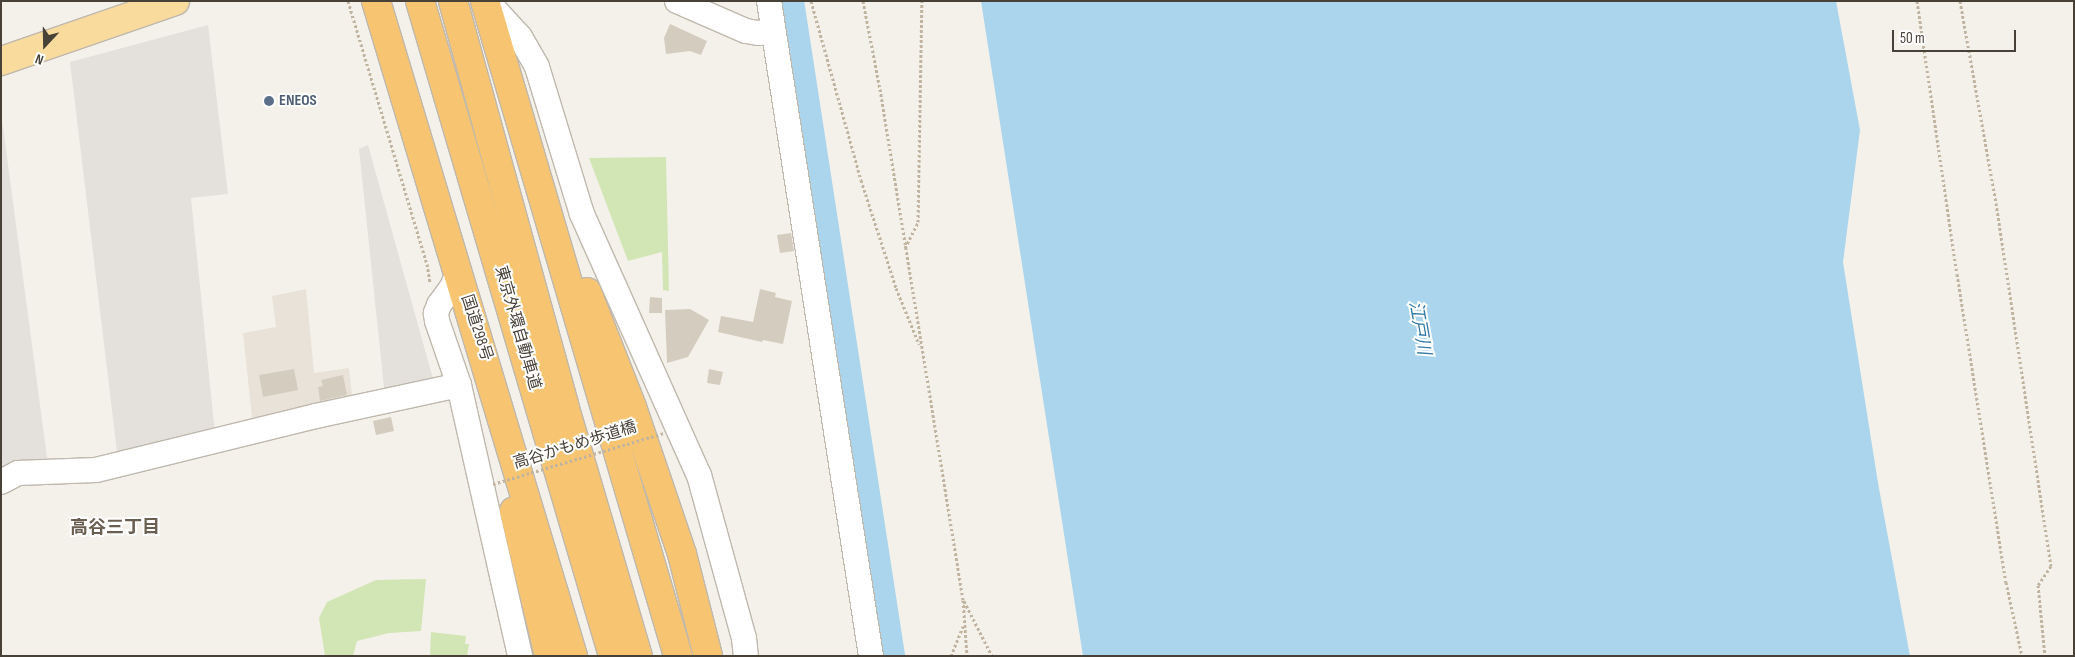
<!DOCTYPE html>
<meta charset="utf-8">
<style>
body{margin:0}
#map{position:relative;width:2075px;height:657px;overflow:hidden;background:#f4f1ea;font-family:"Sofia Sans Condensed","Noto Sans JP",sans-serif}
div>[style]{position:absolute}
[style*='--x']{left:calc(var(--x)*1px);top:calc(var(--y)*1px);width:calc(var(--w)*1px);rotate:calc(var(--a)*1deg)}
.residential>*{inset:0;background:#e8e2d8}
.industrial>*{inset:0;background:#e4e0db}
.green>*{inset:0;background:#d2e6b5}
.water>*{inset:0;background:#aad5ed}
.river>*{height:30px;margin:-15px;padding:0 15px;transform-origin:15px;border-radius:15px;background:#aad5ed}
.building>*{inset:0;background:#d5ccc0}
.path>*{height:3px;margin-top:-1.5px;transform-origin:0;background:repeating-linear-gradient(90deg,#c0b39f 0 2.5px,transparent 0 5px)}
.roads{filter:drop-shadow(1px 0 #bfb8ad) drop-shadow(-1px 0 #bfb8ad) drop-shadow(0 1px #bfb8ad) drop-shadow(0 -1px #bfb8ad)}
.minor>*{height:24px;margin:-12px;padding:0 12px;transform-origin:12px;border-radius:12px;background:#fff}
.major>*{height:28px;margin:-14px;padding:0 14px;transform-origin:14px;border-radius:14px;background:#f9db9e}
.highway>*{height:28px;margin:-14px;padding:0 14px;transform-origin:14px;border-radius:14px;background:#f7c572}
.path-bridge>*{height:3px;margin-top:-1.5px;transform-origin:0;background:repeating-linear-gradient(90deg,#c0b39f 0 2.5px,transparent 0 5px)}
.dots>*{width:14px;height:14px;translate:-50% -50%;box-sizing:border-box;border:2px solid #fff;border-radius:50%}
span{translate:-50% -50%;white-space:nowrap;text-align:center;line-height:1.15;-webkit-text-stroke:4px #fff;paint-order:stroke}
.service-label{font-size:16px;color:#4e5e75;font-weight:700}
.left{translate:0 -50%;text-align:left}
.street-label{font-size:16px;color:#484138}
.water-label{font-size:18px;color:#347ba7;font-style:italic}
.neighbourhood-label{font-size:18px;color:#6a5e50;font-weight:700}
.frame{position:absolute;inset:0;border:2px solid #484138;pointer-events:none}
.north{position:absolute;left:20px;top:20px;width:50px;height:50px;-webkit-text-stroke:4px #fff;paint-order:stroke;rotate:201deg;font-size:14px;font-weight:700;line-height:20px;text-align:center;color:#484138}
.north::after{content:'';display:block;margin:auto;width:18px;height:22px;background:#484138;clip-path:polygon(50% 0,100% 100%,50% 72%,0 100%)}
.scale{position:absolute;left:1892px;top:30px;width:124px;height:22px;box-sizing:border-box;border:2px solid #484138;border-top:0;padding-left:6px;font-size:15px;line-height:18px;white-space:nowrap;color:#484138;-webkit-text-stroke:4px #fff;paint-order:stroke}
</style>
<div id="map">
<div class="residential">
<i style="clip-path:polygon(306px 289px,314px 373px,349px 368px,353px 404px,253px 427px,243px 333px,276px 327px,272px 296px)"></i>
</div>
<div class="industrial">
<i style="clip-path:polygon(208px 25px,228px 194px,191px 198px,215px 434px,118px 460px,70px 62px)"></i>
<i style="clip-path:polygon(1px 112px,48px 465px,1px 475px)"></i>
<i style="clip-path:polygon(368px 145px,435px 386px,385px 397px,359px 149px)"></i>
</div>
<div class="green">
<i style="clip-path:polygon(666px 157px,669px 291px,663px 290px,662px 252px,628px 261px,589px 158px)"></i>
<i style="clip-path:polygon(426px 579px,421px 631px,389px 633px,357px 641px,353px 656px,325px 656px,319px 618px,327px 602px,376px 580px)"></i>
<i style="clip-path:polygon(431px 632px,466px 636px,465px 644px,469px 644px,467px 656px,430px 656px)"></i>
</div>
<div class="water">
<i style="clip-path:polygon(981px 1px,1836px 1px,1860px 130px,1843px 262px,1878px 483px,1910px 656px,1083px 656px)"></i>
</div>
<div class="river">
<i style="--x:789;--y:1;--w:663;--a:81.23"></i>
</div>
<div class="building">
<i style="clip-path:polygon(670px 24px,707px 41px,701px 55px,690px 51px,666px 54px,664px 38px)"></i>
<i style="clip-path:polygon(791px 233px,794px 251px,780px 253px,777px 235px)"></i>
<i style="clip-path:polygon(760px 289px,776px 293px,775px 297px,792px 301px,783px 344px,763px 340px,762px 342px,718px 332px,721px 316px,753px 322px)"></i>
<i style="clip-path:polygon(650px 297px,662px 298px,662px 313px,649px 313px)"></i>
<i style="clip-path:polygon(690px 309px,709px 320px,688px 357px,667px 363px,665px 310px)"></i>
<i style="clip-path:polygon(294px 369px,298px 390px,263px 397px,259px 375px)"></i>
<i style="clip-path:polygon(709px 369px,723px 372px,720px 385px,707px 383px)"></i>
<i style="clip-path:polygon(343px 375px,347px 395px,320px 401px,318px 387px,323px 386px,321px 380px)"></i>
<i style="clip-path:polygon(391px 417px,394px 431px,376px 435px,373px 421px)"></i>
</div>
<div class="path">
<i style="--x:348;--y:1;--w:275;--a:73.3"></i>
<i style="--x:427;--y:264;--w:19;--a:81"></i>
<i style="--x:811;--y:1;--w:186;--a:74.4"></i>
<i style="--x:861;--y:180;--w:114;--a:72"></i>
<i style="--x:896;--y:288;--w:61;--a:67.7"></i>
<i style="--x:863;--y:1;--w:90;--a:79.1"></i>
<i style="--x:880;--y:89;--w:518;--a:80.77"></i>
<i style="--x:963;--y:600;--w:56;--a:85.9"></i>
<i style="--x:1917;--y:1;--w:276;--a:81.7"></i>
<i style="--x:1957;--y:274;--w:312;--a:81"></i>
<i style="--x:2006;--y:582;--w:76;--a:77.8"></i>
<i style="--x:1960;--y:1;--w:205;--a:79.9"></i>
<i style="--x:1996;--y:203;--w:367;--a:81.4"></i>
<i style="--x:2051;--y:566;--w:23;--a:124"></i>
<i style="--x:2038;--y:585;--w:71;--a:84.4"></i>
<i style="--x:905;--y:248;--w:29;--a:-63"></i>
<i style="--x:918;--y:222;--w:221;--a:-89"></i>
<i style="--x:964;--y:601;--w:62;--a:63"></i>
<i style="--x:951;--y:656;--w:32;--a:-68"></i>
</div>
<div class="roads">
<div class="minor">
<i style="--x:487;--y:1;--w:49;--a:47.5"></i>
<i style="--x:520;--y:37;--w:34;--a:60"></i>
<i style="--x:537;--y:67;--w:154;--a:73"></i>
<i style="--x:582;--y:214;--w:286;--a:65.9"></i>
<i style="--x:699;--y:475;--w:169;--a:74.6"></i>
<i style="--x:744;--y:638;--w:18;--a:84"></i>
<i style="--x:677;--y:1;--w:75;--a:23.5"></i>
<i style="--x:746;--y:31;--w:13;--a:9"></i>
<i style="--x:759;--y:33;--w:14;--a:-8"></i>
<i style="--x:769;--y:1;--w:663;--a:81.15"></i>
<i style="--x:458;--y:273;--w:15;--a:113"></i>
<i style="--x:452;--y:287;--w:22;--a:126"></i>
<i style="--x:439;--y:305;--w:9;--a:111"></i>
<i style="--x:436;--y:313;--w:8;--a:83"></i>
<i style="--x:437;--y:321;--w:68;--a:71"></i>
<i style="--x:459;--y:385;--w:278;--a:77.3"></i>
<i style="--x:1;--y:482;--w:19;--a:-28"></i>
<i style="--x:18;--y:473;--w:78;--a:-2.2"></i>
<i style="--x:96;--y:470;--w:227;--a:-13.8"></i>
<i style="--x:316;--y:416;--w:146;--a:-12.2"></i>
</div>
<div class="major">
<i style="--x:1;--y:61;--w:184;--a:-19"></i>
</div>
<div class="highway">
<i style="--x:376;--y:1;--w:684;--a:73.26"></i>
<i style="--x:420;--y:1;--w:683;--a:73.58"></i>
<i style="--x:453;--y:1;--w:419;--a:74.6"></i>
<i style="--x:564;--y:405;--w:262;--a:73.6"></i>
<i style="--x:485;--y:1;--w:683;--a:73.58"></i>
<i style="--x:587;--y:292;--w:123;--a:68.6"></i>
<i style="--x:632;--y:407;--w:155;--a:71.2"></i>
<i style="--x:682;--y:554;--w:105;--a:75.7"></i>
<i style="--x:514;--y:511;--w:149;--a:76.4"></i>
</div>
</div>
<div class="path-bridge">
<i style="--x:493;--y:484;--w:178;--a:-16.6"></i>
</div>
<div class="dots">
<i style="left:269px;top:101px;background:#5c6f8a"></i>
</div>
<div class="service-label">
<span class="left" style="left:279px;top:101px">ENEOS</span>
</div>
<div class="street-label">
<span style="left:476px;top:328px;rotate:72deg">国道298号</span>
<span style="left:517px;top:328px;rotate:74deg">東京外環自動車道</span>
<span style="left:575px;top:446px;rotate:-17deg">高谷かもめ歩道橋</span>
</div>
<div class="water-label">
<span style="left:1419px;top:328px;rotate:80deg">江戸川</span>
</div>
<div class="neighbourhood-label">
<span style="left:115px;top:528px">高谷三丁目</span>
</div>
<div class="frame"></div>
<div class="north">N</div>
<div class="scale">50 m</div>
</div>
